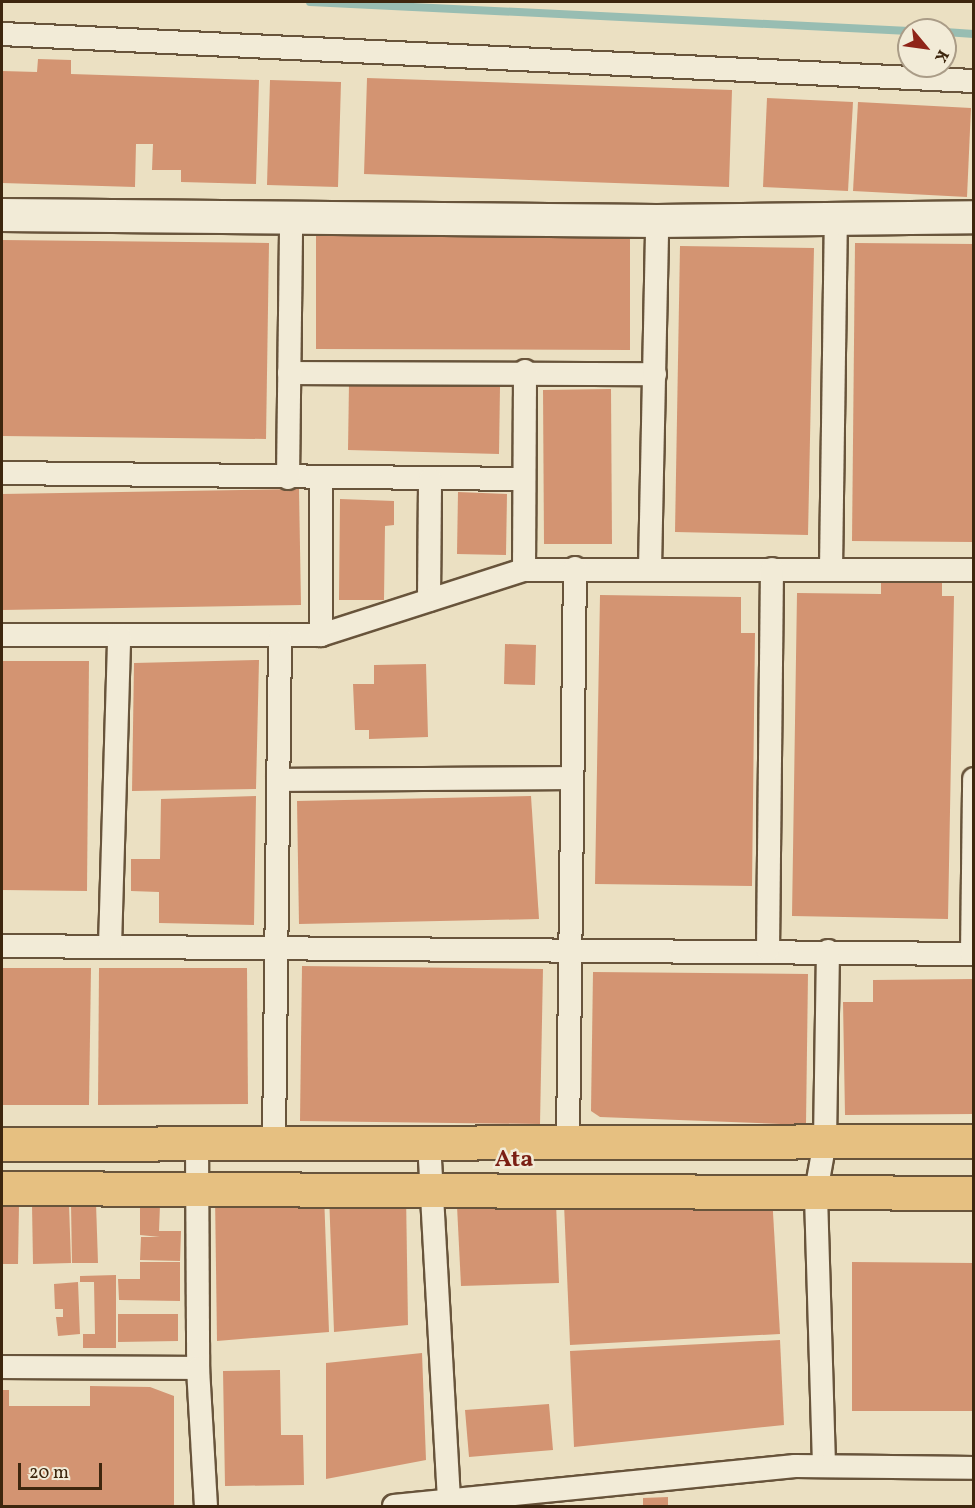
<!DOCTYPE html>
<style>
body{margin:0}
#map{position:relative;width:975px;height:1508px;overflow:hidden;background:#ebe0c2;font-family:Vollkorn,serif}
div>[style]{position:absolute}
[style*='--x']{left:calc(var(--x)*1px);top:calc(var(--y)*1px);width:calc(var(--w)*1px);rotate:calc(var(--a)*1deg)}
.stream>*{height:8px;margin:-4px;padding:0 4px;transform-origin:4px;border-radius:4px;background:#98bdb2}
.building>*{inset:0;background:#d39472}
.roads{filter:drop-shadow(2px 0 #68543b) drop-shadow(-2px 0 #68543b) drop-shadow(0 2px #68543b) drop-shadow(0 -2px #68543b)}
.street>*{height:22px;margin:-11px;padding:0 11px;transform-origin:11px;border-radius:11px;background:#f2ebd7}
.secondary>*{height:32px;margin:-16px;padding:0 16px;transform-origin:16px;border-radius:16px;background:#f2ebd7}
.primary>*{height:33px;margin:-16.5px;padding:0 16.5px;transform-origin:16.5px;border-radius:16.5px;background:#e6c081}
span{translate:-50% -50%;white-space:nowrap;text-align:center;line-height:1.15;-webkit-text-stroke:5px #f2ebd7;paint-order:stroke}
.district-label{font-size:24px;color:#7a1f14;font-weight:700}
.frame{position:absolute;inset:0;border:3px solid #3d260e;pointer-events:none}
.north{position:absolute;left:897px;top:18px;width:60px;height:60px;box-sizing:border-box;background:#f2ebd7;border:2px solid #aa9c87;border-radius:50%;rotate:119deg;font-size:16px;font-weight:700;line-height:24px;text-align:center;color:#3d260e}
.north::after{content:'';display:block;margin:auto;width:21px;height:27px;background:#8f2418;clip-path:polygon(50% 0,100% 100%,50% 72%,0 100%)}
.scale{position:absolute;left:18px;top:1463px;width:84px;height:27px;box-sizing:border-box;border:3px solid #3d260e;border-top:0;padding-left:8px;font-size:18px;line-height:21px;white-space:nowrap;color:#3d260e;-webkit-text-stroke:4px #f2ebd7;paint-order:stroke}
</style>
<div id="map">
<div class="stream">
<i style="--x:310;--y:2;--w:600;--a:2.77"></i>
<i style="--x:945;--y:32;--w:29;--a:4"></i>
</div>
<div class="building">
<i style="clip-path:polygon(38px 59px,71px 60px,71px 74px,259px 80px,256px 184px,181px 182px,181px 170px,152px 170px,153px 144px,136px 144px,135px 187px,2px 183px,2px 71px,37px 72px)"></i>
<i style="clip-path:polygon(367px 78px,732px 90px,729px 187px,364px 174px)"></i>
<i style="clip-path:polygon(270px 80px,341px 82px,338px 187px,267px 185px)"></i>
<i style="clip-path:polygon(767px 98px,853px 102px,848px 191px,763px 187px)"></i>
<i style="clip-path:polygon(858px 102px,971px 108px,967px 197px,853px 191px)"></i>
<i style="clip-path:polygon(316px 231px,630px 232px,630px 350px,316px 349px)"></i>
<i style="clip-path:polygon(2px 240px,269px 243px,266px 439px,2px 436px)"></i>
<i style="clip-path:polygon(855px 243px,974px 244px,973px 542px,852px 541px)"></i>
<i style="clip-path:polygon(680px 246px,814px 248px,808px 535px,675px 532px)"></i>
<i style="clip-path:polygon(349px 383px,500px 387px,499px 454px,348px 450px)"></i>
<i style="clip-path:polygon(611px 389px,612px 544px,544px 544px,543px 390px)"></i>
<i style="clip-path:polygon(299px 489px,301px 605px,2px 610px,2px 494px)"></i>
<i style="clip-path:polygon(458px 492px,507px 494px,506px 555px,457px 554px)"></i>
<i style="clip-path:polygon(340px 499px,394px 501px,394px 525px,385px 526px,384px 600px,339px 600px)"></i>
<i style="clip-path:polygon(881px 577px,942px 578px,942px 596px,954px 596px,948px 919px,792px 916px,797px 593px,881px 594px)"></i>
<i style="clip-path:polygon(600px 595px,741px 597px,741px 633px,755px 633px,752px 886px,595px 884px)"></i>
<i style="clip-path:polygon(505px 644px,536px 645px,535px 685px,504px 684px)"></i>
<i style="clip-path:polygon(259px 660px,256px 789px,132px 791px,134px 663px)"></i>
<i style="clip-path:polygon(2px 661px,89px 661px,87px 891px,2px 890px)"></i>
<i style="clip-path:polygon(426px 664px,428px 737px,369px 739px,369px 730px,355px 730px,353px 684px,374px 684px,374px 665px)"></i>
<i style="clip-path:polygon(256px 796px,254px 925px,159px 923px,159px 892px,131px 891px,131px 859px,160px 859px,161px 799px)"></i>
<i style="clip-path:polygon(531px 796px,539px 919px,299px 924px,297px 801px)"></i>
<i style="clip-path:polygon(302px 966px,543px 969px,540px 1124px,300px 1121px)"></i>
<i style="clip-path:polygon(2px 968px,91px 968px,89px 1105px,2px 1105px)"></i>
<i style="clip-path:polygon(99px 968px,247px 968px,248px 1104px,98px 1105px)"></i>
<i style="clip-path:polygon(593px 972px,808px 974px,806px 1125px,600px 1117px,591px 1111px)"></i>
<i style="clip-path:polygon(974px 979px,974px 1114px,845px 1115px,843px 1002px,873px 1002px,873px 980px)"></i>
<i style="clip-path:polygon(406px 1193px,408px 1325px,334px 1332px,329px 1194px)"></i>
<i style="clip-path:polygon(324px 1194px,329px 1332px,217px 1341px,215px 1195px)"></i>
<i style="clip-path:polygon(772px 1195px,780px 1334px,570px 1345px,564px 1204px)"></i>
<i style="clip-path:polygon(556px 1202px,559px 1283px,461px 1286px,457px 1206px)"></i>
<i style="clip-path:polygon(96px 1203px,98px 1263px,72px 1263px,71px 1204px)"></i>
<i style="clip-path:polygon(69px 1204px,71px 1263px,33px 1264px,32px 1205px)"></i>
<i style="clip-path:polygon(140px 1204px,160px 1205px,159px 1231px,181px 1231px,180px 1261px,140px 1260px,141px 1237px,160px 1237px,140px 1235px)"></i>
<i style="clip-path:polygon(2px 1206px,19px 1206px,18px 1264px,2px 1264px)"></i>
<i style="clip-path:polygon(140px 1262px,180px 1262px,180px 1301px,119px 1300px,118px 1279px,140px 1279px)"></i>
<i style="clip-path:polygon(852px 1262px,974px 1263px,974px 1411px,852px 1411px)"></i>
<i style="clip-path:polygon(116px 1275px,116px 1348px,83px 1348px,83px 1334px,95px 1334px,94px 1282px,80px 1282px,80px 1276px)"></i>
<i style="clip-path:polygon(78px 1282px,80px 1334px,58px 1336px,56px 1317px,63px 1317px,63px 1309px,55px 1309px,54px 1284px)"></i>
<i style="clip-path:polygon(118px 1314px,178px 1314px,178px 1341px,118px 1342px)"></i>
<i style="clip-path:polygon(780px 1340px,784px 1425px,574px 1447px,570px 1351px)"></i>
<i style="clip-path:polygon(422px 1353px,426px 1460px,326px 1479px,326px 1363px)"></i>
<i style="clip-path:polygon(280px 1370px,281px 1435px,303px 1435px,304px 1485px,225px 1486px,223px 1371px)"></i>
<i style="clip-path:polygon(90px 1386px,150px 1387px,174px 1396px,174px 1506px,2px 1506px,2px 1390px,9px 1390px,9px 1406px,90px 1406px)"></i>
<i style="clip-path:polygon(549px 1404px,553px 1450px,469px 1457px,465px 1410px)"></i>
<i style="clip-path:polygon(668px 1497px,668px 1506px,643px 1506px,643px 1498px)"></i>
</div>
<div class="roads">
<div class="street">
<i style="--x:2;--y:34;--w:973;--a:2.77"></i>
<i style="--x:289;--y:373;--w:366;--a:0.2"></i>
<i style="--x:2;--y:473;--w:522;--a:0.66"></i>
<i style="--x:288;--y:478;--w:260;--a:-89.3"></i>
<i style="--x:650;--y:568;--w:347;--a:-88.8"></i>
<i style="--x:831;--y:569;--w:351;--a:-89.2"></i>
<i style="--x:524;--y:570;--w:199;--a:-89.7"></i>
<i style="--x:429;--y:600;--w:121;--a:-89.5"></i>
<i style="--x:2;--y:635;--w:319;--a:0"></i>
<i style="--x:321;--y:635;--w:213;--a:-17.8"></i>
<i style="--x:524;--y:570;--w:450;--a:0"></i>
<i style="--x:321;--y:635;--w:157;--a:-90"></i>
<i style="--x:278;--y:780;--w:290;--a:-0.4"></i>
<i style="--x:2;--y:946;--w:972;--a:0.47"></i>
<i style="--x:110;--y:946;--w:311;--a:-88.3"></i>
<i style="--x:768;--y:950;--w:381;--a:-89.4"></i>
<i style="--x:972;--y:954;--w:175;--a:-89.3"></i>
<i style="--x:568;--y:1140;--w:572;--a:-89.3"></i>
<i style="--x:274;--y:1142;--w:504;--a:-89.32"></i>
<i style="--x:429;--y:1142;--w:358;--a:86.8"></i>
<i style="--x:197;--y:1143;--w:225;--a:89.7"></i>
<i style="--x:2;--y:1367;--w:196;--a:0.3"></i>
<i style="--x:198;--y:1368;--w:138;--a:86.7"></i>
<i style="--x:824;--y:1465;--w:273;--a:-91.7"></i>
<i style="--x:816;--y:1192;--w:52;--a:-80"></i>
<i style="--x:825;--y:1141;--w:190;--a:-89.1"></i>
<i style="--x:394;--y:1506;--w:403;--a:-5.7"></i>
<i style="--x:795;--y:1466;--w:179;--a:0.6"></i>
</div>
<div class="secondary">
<i style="--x:2;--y:215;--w:655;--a:0.52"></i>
<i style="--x:657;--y:221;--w:317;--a:-0.7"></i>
</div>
<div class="primary">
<i style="--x:2;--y:1144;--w:972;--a:-0.18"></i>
<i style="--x:2;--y:1188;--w:972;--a:0.29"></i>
</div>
</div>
<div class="district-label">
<span style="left:514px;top:1161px">Ata</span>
</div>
<div class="frame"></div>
<div class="north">K</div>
<div class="scale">20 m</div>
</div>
